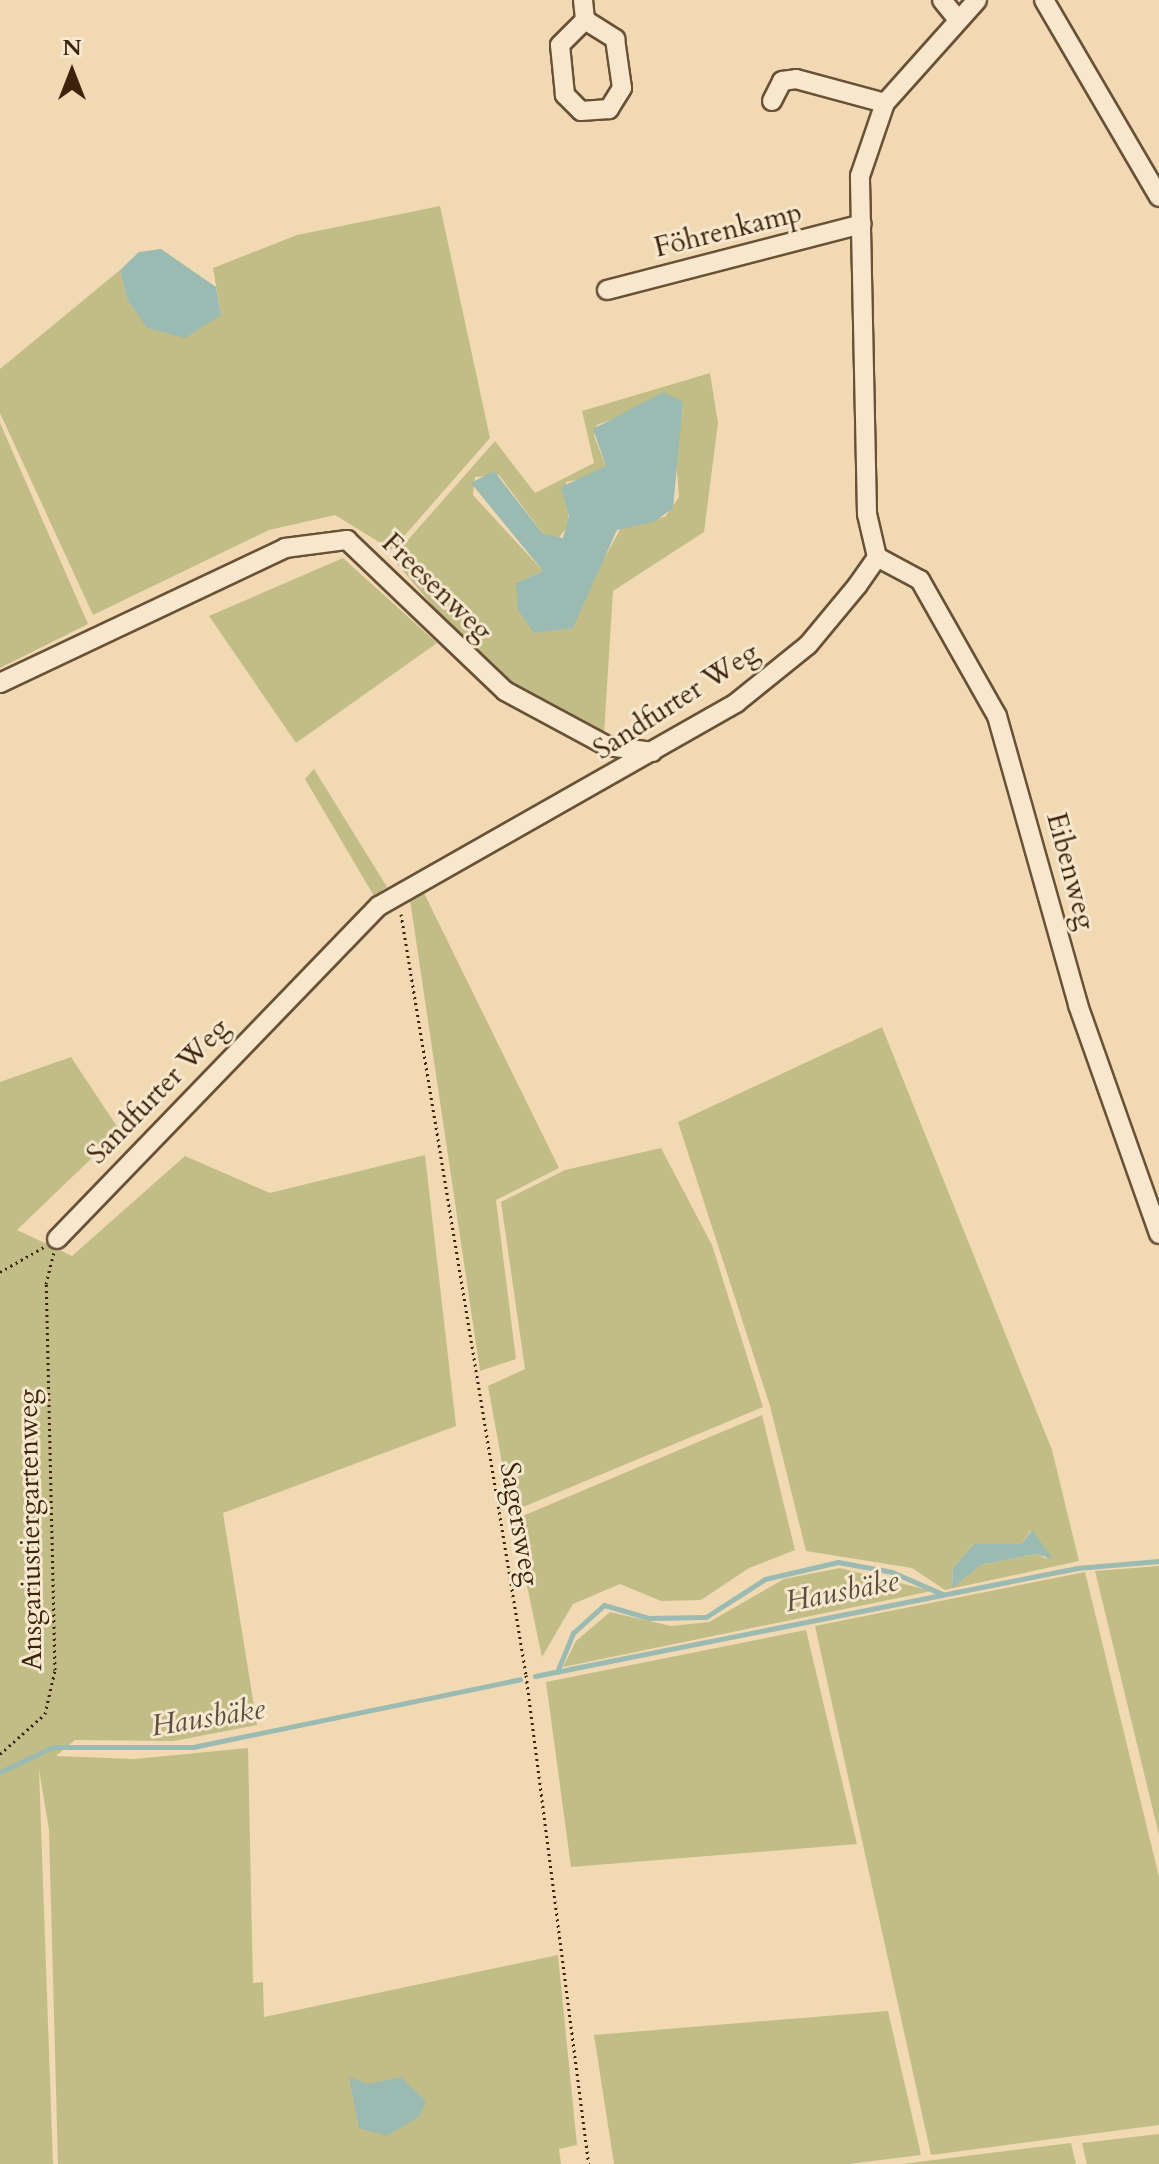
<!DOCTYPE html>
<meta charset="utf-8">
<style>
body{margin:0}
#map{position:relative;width:1159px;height:2164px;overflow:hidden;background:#f1dab3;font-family:Cardo,serif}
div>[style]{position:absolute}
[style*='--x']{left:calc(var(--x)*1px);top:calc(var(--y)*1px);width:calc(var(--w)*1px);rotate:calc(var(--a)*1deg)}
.green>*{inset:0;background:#c2bd87}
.water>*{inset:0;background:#9bbab1}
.stream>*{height:5px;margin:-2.5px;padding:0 2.5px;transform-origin:2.5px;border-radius:2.5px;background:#9bbab1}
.path>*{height:3px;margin-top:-1.5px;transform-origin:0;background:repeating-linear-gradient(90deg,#3d230c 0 2px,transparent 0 6px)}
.roads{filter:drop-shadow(2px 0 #6a5136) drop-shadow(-2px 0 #6a5136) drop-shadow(0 2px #6a5136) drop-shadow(0 -2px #6a5136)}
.minor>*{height:18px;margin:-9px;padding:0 9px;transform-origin:9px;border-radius:9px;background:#f6e7ce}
span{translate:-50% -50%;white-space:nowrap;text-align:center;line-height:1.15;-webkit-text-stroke:6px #f6e7ce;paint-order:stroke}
.street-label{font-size:28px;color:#3d230c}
.water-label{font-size:30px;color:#59503e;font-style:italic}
.north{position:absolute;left:32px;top:32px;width:80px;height:80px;-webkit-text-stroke:6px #f6e7ce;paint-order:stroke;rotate:0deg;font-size:22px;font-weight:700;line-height:32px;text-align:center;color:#3d230c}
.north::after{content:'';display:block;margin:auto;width:28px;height:36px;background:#3d230c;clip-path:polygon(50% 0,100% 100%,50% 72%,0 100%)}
</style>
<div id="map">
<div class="green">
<i style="clip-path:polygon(440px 206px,490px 438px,392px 550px,335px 515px,269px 530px,93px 615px,0 413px,0 369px,120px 270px,127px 299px,221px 315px,213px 268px,297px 235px)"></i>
<i style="clip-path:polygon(evenodd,710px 373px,718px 423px,704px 532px,613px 591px,604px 734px,518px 687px,462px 640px,392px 558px,495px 441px,535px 493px,594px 463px,582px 411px,710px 373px,683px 409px,675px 447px,679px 497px,665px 517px,623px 524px,593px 579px,516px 583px,543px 571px,473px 495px,475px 477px,499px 475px,543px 534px,556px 541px,569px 525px,566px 482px,592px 477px,606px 466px,594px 436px,597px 425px,630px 412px,683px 409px)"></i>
<i style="clip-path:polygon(0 423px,88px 624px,0 668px)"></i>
<i style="clip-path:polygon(343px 558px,437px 643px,296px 743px,209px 616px)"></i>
<i style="clip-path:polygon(314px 769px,387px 887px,374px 896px,305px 779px)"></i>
<i style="clip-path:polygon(421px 887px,559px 1168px,496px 1200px,516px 1359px,480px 1371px,409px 893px)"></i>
<i style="clip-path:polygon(evenodd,882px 1027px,1052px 1450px,1079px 1561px,945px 1590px,912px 1568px,806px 1551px,770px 1406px,678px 1122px,882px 1027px,1031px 1530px,1047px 1559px,1036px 1554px,981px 1565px,952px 1586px,953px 1568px,974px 1544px,1021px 1544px,1031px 1530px)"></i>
<i style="clip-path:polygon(71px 1057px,120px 1131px,17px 1230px,72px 1256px,185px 1156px,270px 1193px,425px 1155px,456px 1426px,223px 1513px,257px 1725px,174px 1741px,75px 1740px,56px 1756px,135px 1759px,248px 1748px,253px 1983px,263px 1982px,264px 2017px,558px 1955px,577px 2145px,559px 2149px,561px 2164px,58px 2164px,49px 1830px,39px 1769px,53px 2164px,0 2164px,0 1082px)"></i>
<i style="clip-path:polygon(661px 1148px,712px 1245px,763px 1407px,511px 1512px,488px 1386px,525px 1369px,501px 1202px,565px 1170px)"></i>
<i style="clip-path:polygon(762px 1415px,795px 1550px,749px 1568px,701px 1600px,661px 1601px,620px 1584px,573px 1604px,542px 1657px,513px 1520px)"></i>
<i style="clip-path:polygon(1159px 1566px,1159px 1835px,1095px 1571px)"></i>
<i style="clip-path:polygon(840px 1568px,932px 1591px,563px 1667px,576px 1641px,610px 1612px,671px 1626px,709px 1622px,784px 1579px)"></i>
<i style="clip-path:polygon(1085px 1572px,1159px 1877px,1159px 2125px,931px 2155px,815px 1626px)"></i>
<i style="clip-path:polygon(806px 1630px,857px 1844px,571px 1867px,546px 1682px)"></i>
<i style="clip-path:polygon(888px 2011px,921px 2155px,849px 2164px,614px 2164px,594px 2035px)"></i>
<i style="clip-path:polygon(1159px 2134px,1159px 2164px,1087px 2164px,1082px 2143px)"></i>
<i style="clip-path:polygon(1071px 2143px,1076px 2164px,902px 2164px)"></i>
</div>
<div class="water">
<i style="clip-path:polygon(161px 249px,216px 287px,221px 315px,185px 338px,147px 328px,127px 299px,120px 270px,139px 252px)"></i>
<i style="clip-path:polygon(663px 392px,683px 402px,673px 508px,654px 522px,617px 530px,573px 628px,534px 633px,518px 610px,516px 583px,543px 571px,471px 483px,494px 471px,543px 534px,563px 538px,569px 516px,561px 487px,606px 466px,593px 429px)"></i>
<i style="clip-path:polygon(1032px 1530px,1053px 1559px,1036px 1554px,981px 1565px,952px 1588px,953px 1568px,974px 1544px,1021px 1544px)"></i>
<i style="clip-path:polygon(349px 2077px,368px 2084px,401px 2077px,426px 2101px,419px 2117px,387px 2136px,359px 2128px)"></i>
</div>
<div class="stream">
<i style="--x:557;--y:1672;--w:42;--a:-67.7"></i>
<i style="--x:573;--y:1633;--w:42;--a:-42.1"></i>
<i style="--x:604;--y:1605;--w:47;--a:16.1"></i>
<i style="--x:649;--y:1618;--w:57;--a:-1"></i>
<i style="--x:706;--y:1617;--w:70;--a:-32.8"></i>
<i style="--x:765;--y:1579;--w:75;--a:-13.1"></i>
<i style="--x:838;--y:1562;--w:55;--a:10.5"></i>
<i style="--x:892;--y:1572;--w:55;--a:23.7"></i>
<i style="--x:535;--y:1676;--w:553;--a:-11.27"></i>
<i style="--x:1077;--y:1568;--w:82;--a:-4.9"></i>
<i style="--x:0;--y:1772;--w:59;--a:-25.3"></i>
<i style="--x:53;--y:1747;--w:140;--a:0"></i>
<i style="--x:193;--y:1747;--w:334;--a:-11.7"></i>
</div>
<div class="path">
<i style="--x:401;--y:914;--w:771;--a:80.67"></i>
<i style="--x:526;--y:1675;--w:493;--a:82.7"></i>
<i style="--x:0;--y:1272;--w:51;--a:-29.6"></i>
<i style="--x:0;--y:1754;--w:60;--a:-41.6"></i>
<i style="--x:45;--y:1714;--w:45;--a:-77.2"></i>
<i style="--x:55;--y:1670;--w:386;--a:-91.3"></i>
<i style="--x:46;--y:1284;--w:32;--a:-76"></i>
</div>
<div class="roads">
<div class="minor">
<i style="--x:583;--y:0;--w:20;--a:84"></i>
<i style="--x:942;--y:0;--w:22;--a:51"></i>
<i style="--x:1044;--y:0;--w:228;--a:59.7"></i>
<i style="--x:585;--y:20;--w:36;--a:32"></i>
<i style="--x:615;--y:39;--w:49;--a:81.9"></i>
<i style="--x:622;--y:88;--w:25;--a:122"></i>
<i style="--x:609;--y:109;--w:28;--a:176"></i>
<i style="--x:581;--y:111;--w:23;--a:-135"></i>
<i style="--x:565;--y:95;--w:50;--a:-95.7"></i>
<i style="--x:560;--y:45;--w:35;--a:-45"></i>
<i style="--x:772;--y:101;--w:22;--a:-63"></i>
<i style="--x:782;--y:81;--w:14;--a:-8"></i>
<i style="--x:796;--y:79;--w:92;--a:15.1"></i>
<i style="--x:607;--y:290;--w:263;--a:-14.5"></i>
<i style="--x:877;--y:557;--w:49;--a:28.1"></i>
<i style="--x:920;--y:580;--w:156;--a:60.5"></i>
<i style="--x:997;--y:716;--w:300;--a:74.3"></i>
<i style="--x:1078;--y:1005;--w:243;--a:70.5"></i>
<i style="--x:0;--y:683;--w:315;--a:-25.3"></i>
<i style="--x:285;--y:548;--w:63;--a:-7.4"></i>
<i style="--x:347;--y:540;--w:219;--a:43.7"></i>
<i style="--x:505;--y:691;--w:116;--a:28.3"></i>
<i style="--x:607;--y:746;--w:46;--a:7.4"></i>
<i style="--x:57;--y:1239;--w:463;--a:-46"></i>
<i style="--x:379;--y:906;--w:411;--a:-29.6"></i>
<i style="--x:736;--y:703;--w:92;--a:-38.9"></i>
<i style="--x:808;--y:645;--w:77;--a:-50.3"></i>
<i style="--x:857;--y:586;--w:35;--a:-55"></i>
<i style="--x:877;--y:557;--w:44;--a:-103.1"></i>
<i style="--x:867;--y:514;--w:338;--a:-91.2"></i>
<i style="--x:860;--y:176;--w:77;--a:-71.1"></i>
<i style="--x:885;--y:103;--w:138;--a:-48.2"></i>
</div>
</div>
<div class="street-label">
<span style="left:728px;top:230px;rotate:-14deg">Föhrenkamp</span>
<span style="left:437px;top:587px;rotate:44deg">Freesenweg</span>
<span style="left:676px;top:701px;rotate:-33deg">Sandfurter Weg</span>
<span style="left:1071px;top:871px;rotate:75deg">Eibenweg</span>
<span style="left:158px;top:1091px;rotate:-46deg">Sandfurter Weg</span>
<span style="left:520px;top:1524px;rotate:80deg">Sagersweg</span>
<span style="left:30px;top:1530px;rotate:-91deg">Ansgariustiergartenweg</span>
</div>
<div class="water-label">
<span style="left:842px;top:1592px;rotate:-11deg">Hausbäke</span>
<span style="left:208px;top:1718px;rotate:-9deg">Hausbäke</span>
</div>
<div class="north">N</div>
</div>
